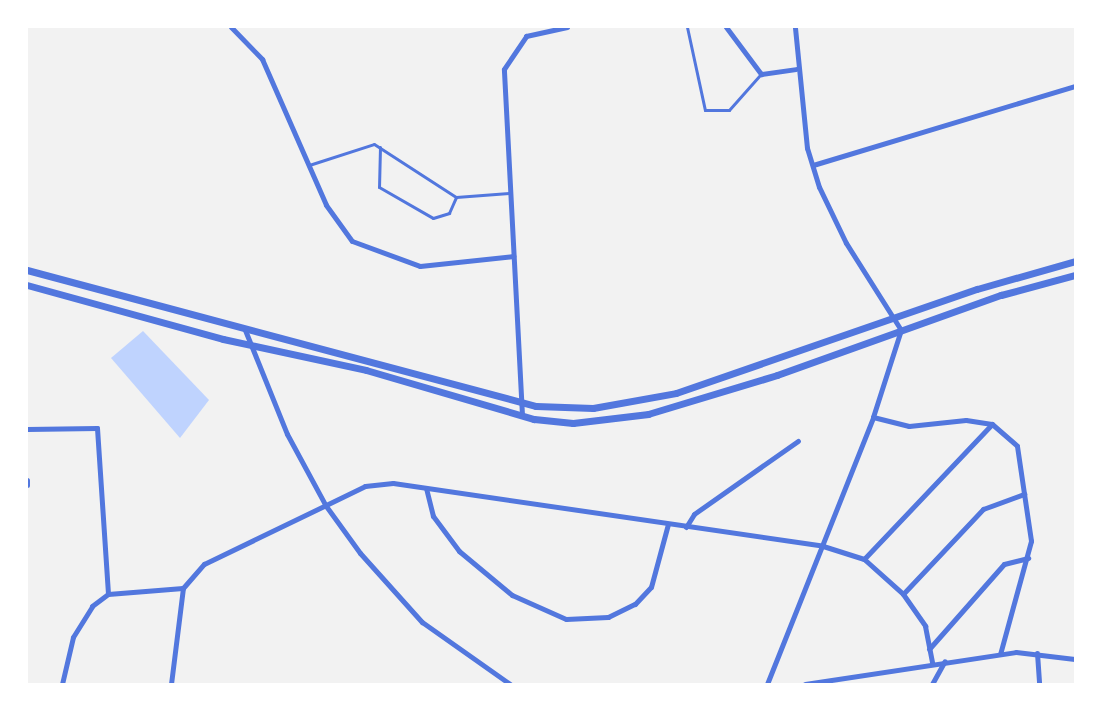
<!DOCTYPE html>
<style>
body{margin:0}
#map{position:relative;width:1102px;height:711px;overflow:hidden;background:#f2f2f2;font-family:Figtree,sans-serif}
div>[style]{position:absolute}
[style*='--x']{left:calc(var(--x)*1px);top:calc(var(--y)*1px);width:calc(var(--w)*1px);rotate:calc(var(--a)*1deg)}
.water>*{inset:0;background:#bfd3fe}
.service>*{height:3px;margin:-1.5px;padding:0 1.5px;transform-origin:1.5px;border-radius:1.5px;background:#5277de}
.minor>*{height:5px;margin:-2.5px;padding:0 2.5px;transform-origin:2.5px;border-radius:2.5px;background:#5277de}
.tertiary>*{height:7px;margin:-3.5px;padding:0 3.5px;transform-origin:3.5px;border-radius:3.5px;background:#5277de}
span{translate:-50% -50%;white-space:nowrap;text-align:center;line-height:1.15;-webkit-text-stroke:4.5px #fff;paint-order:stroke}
.frame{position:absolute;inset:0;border:28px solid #fff;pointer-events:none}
</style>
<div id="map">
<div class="water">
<i style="clip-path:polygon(143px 331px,209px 400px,180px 438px,111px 358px)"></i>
</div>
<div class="service">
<i style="--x:687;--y:27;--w:85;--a:77.8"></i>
<i style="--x:705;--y:110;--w:24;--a:0"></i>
<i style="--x:729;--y:110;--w:48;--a:-48.4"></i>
<i style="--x:380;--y:147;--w:40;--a:91.4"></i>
<i style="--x:379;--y:187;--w:62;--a:29.9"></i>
<i style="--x:433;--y:218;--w:17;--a:-17"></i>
<i style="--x:449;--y:213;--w:17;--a:-66"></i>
<i style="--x:309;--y:165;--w:68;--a:-17.9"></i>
<i style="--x:374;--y:144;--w:98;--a:32.9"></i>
<i style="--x:456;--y:197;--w:53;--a:-4.3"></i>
</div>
<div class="minor">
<i style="--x:231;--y:27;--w:45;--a:45.9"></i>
<i style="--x:262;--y:59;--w:159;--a:66.3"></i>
<i style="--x:326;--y:205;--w:44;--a:54.2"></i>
<i style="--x:352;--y:241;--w:72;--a:20.2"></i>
<i style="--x:420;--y:266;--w:94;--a:-6.1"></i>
<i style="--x:726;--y:27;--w:59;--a:53.3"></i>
<i style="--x:761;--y:74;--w:35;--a:-8"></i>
<i style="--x:813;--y:165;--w:274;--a:-16.8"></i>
<i style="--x:245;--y:330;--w:112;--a:68"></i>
<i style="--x:287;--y:434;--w:82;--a:61.6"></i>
<i style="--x:326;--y:506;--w:58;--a:54.1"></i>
<i style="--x:360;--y:553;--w:93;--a:48.1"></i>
<i style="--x:422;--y:622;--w:108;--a:35.2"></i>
<i style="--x:522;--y:415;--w:346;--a:-93"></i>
<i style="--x:504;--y:69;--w:40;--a:-56"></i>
<i style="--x:526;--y:36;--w:42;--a:-12.4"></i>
<i style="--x:873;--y:417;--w:37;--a:14"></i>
<i style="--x:909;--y:426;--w:57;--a:-6"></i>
<i style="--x:966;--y:420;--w:26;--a:9"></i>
<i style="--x:992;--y:424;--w:33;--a:41"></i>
<i style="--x:1017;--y:446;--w:96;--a:81.6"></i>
<i style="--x:1031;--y:541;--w:117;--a:105.3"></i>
<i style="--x:27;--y:429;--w:70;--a:-0.8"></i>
<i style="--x:97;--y:428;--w:166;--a:86.2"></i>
<i style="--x:27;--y:480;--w:5;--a:90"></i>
<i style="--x:426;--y:488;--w:29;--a:76"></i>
<i style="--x:433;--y:516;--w:44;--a:53.4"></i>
<i style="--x:459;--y:551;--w:69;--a:39.7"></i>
<i style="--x:512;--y:595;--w:59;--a:24"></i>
<i style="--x:566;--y:619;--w:42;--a:-2.7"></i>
<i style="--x:608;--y:617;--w:30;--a:-26"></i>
<i style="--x:635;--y:604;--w:23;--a:-47"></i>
<i style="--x:651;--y:587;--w:65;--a:-74.9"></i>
<i style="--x:686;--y:527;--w:15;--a:-58"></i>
<i style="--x:694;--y:514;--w:127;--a:-35.1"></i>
<i style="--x:864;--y:559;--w:186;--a:-46.5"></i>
<i style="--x:903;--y:594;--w:117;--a:-46.7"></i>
<i style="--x:983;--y:509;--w:44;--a:-20.1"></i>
<i style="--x:929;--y:649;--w:113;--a:-48.6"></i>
<i style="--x:1004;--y:564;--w:25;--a:-14"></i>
<i style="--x:1037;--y:653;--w:31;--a:86"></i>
<i style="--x:62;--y:684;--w:48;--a:-76.8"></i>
<i style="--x:73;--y:637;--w:36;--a:-58"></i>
<i style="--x:92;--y:606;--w:20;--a:-37"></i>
<i style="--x:108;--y:594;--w:75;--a:-4.6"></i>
<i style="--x:171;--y:684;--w:97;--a:-82.9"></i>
<i style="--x:183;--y:588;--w:32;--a:-49"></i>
<i style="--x:204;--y:564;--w:179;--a:-25.8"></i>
<i style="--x:365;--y:486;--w:28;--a:-6"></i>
<i style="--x:393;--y:483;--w:435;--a:8.3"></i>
<i style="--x:823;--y:546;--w:43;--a:17.6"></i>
<i style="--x:864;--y:559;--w:52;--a:41.9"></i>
<i style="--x:903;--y:594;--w:39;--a:55"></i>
<i style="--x:925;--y:626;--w:38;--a:79"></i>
<i style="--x:767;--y:684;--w:287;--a:-68.3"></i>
<i style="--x:873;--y:417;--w:91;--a:-72.2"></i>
<i style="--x:901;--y:330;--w:103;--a:-122.3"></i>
<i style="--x:846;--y:243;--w:62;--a:-115.7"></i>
<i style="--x:819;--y:187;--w:41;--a:-107.1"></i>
<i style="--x:807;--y:148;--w:122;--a:-95.7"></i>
<i style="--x:805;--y:684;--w:213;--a:-8.6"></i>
<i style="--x:1016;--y:652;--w:59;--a:6.8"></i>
<i style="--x:932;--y:684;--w:26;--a:-61"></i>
</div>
<div class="tertiary">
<i style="--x:27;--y:270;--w:527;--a:14.96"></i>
<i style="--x:536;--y:406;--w:57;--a:2"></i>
<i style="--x:593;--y:408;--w:84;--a:-10.2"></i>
<i style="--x:676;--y:393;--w:318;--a:-19.1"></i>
<i style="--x:977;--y:289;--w:102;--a:-15.9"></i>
<i style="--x:27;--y:285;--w:203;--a:15.4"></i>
<i style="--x:223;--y:339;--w:146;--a:12.2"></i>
<i style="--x:366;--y:370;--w:175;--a:16.3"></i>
<i style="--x:534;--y:419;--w:39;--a:6"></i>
<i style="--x:573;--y:423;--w:76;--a:-6.8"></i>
<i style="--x:648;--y:414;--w:135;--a:-16.8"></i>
<i style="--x:777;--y:375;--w:238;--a:-19.7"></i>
<i style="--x:1001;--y:295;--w:77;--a:-15.1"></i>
</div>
<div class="frame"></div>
</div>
